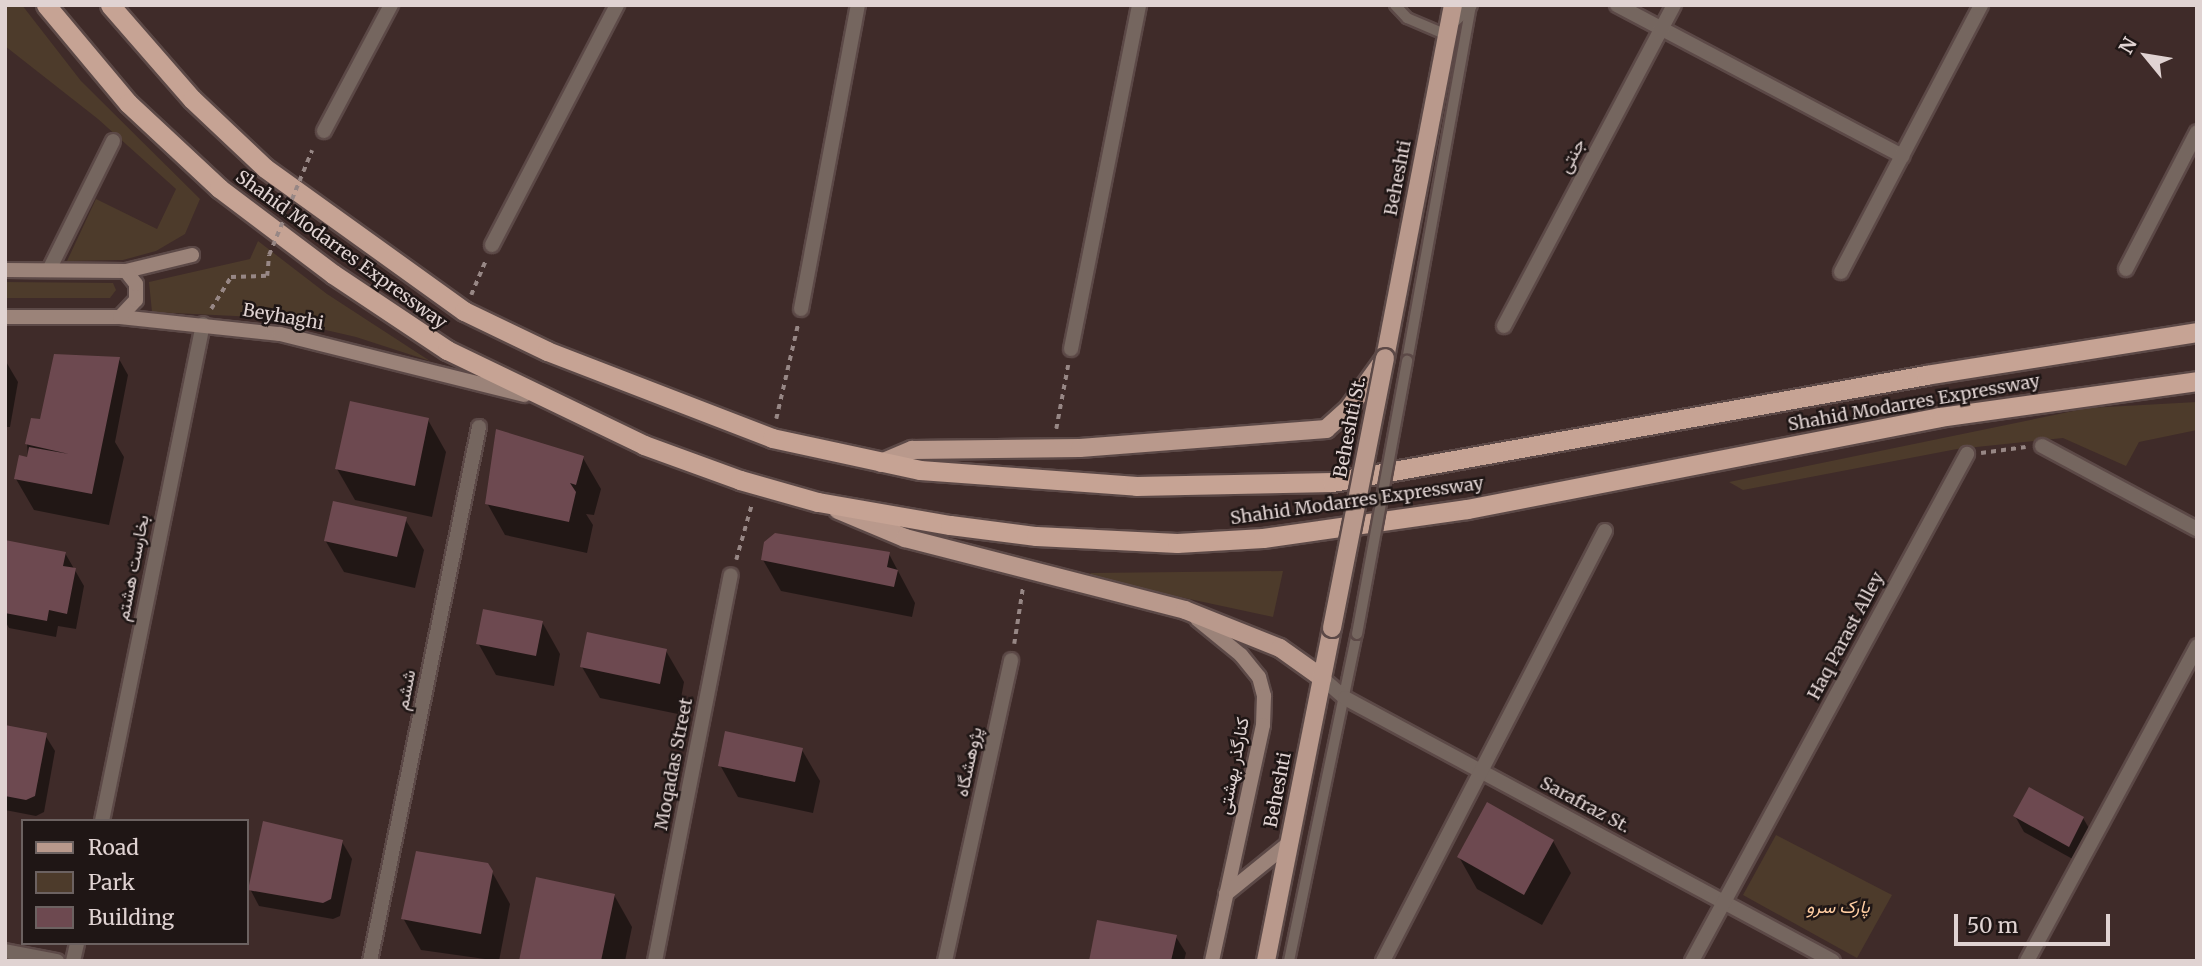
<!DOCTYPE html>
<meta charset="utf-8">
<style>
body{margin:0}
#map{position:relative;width:2202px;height:966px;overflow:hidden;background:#3f2b29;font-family:Merriweather,Vazirmatn,serif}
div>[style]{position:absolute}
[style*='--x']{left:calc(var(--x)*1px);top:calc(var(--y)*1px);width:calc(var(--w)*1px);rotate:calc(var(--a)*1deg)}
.green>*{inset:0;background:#4d3b2b}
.shadow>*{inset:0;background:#0007}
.building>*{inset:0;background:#6d4950}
.path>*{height:3.5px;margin-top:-1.75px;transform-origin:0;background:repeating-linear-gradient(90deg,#978785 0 5px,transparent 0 10px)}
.roads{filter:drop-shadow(2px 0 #5c4947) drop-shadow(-2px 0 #5c4947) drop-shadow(0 2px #5c4947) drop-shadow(0 -2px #5c4947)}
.service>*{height:10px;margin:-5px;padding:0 5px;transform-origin:5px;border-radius:5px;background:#75665f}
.minor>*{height:14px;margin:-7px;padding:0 7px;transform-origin:7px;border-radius:7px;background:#75665f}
.secondary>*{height:14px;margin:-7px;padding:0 7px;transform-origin:7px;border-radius:7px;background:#9b8379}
.primary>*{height:18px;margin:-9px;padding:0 9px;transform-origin:9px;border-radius:9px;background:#b9998c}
.trunk>*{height:19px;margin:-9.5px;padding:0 9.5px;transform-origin:9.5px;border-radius:9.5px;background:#c6a394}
.path-bridge>*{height:3.5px;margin-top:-1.75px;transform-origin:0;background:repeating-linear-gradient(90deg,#978785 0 5px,transparent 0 10px)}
.bridges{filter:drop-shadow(2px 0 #5c4947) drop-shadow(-2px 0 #5c4947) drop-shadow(0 2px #5c4947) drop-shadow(0 -2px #5c4947)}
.service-bridge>*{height:10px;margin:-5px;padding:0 5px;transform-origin:5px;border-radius:5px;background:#75665f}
.primary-bridge>*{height:18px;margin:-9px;padding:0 9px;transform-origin:9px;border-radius:9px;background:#b9998c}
span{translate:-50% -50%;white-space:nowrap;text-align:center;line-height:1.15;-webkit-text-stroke:5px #1f1615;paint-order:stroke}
.street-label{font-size:18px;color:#e0d3d2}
.park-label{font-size:18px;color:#ffcda2;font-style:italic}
.frame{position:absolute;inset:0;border:7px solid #e0d3d2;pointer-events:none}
.legend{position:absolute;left:21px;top:819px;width:228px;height:126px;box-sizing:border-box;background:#1f1615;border:2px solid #6c6261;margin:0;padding:9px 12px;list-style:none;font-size:21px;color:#e0d3d2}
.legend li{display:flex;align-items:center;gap:14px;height:35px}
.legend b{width:35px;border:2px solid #6c6261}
.north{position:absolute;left:2111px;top:21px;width:70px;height:70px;-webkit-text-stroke:5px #1f1615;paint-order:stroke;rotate:300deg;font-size:19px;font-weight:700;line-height:28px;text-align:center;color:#e0d3d2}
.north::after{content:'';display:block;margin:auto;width:24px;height:32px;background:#e0d3d2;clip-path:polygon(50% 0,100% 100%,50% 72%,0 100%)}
.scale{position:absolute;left:1954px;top:914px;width:156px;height:32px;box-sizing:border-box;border:4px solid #e0d3d2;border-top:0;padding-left:9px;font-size:21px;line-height:24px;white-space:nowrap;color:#e0d3d2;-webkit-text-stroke:5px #1f1615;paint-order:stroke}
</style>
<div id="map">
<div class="green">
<i style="clip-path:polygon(5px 5px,22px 5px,81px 81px,200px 199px,185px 234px,156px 251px,123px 260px,67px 261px,96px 199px,157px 229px,176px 189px,98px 119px,5px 46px)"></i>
<i style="clip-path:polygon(258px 241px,327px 294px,430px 361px,356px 337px,274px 318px,152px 312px,149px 282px,250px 259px)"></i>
<i style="clip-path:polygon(5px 282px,113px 283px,116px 290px,110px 298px,5px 298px)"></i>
<i style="clip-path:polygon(2197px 402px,2197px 430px,2139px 442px,2126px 466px,2063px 438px,1957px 449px,1743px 490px,1729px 482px,2088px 408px)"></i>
<i style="clip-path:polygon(1283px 571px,1273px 617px,1087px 577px,1091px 573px)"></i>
<i style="clip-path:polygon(1776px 835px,1892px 895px,1857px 958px,1743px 895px)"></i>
</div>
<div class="shadow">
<i style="clip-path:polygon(119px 359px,128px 375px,115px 442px,124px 457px,109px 525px,34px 510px,16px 479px,28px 459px,27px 443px,41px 422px)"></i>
<i style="clip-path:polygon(5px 360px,18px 382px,10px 427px,5px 427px)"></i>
<i style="clip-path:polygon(428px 420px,446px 452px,432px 517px,355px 500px,337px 469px)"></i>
<i style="clip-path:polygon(583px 458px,601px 489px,594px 515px,586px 514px,593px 525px,587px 553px,505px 535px,487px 503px)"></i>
<i style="clip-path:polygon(405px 519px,424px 550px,415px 588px,344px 572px,325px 540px)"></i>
<i style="clip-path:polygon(5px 542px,65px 553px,84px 586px,76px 629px,58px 626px,56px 637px,9px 628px,5px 621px)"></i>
<i style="clip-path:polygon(889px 554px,915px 603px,912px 617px,781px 591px,763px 560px)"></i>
<i style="clip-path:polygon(542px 622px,560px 654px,554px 686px,496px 675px,478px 643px)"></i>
<i style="clip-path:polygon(666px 651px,684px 682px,678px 714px,600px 698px,582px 667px)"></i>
<i style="clip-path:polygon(5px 726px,45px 735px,55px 751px,44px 812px,36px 816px,5px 810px)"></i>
<i style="clip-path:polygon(802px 750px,820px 781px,813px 813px,738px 797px,720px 765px)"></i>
<i style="clip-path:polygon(2015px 816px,2083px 818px,2093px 835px,2078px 862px,2024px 832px)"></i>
<i style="clip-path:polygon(1553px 841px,1571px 873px,1542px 925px,1477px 889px,1459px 857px)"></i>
<i style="clip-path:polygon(342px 842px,352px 859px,340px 916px,333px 919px,259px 906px,250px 889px)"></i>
<i style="clip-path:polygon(492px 872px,510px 904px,499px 961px,421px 950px,403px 918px)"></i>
<i style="clip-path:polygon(614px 895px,632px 927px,625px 961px,521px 961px)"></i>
<i style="clip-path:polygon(1176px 937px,1186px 953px,1184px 961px,1090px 961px)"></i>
</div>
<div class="building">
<i style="clip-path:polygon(54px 354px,120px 357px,92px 494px,14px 479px,19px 455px,27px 457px,29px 447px,69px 454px,25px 444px,31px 418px,40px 419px)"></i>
<i style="clip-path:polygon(350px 401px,429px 418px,415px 486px,335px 469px)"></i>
<i style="clip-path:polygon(496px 429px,584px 456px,576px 485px,570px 483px,576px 492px,569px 522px,485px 504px)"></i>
<i style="clip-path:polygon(333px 501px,407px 517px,397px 557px,324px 541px)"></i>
<i style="clip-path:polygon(775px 533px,890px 552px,887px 567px,898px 570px,894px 587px,761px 560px,764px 542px)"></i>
<i style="clip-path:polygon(5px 540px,66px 552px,63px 566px,76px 568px,67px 614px,49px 610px,47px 621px,5px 613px)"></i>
<i style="clip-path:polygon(483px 609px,543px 621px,536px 656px,476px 644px)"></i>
<i style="clip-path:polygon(587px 632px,667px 649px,660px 684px,580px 667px)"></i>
<i style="clip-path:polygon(5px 725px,47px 733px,35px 796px,26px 800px,5px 796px)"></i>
<i style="clip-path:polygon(725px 731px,803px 748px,795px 782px,718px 766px)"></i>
<i style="clip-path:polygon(2029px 787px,2084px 817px,2069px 847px,2013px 816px)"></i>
<i style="clip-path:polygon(1487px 802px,1554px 840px,1524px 895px,1457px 857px)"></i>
<i style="clip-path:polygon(263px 821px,343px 840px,331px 899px,323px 903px,248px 890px)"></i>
<i style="clip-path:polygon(416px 851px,488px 863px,493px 871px,481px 934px,401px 919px)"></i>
<i style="clip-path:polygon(536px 877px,615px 894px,601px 961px,519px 961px)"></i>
<i style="clip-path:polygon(1097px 920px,1177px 935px,1171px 961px,1089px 961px)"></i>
</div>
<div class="path">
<i style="--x:471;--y:295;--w:38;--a:-67"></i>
<i style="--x:211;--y:309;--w:38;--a:-58"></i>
<i style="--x:231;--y:277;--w:36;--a:-2"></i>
<i style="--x:267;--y:276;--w:21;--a:-85"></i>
<i style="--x:776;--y:419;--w:98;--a:-77"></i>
<i style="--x:1056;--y:429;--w:65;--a:-79.4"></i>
<i style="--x:1981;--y:453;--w:45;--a:-7.6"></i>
<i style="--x:736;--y:560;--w:59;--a:-74.3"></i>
<i style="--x:1014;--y:644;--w:59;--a:-81.2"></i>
</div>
<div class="roads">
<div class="service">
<i style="--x:1395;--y:5;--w:18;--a:47"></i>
<i style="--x:1407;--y:18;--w:43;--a:23"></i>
<i style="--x:1407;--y:361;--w:362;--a:-79.8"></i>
<i style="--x:1289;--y:961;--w:334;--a:-78.3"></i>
</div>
<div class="minor">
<i style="--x:1617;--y:5;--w:323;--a:27.9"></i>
<i style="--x:1449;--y:24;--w:28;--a:-42"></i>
<i style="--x:324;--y:131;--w:143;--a:-62"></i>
<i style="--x:492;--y:245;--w:271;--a:-62.5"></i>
<i style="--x:2126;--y:269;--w:154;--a:-62.6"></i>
<i style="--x:49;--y:270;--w:144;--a:-63.6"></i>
<i style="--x:1841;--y:272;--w:301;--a:-62.3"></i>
<i style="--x:801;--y:309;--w:309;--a:-79.4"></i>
<i style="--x:1504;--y:326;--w:363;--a:-62.1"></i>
<i style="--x:1071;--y:349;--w:351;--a:-78.8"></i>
<i style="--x:2042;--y:446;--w:176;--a:28.2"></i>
<i style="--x:1322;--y:678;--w:30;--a:41"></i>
<i style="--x:1345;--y:698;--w:554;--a:28.32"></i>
<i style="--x:102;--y:821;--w:507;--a:-78.51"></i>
<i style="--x:5;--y:951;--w:53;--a:10.9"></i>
<i style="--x:73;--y:961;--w:18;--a:-77"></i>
<i style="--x:370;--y:961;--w:545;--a:-78.46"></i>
<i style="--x:655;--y:961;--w:393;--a:-78.9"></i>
<i style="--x:945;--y:961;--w:308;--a:-77.6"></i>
<i style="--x:1383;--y:961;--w:484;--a:-62.7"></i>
<i style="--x:1692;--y:961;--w:577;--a:-61.52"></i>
<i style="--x:2027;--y:961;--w:358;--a:-61.6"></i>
</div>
<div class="secondary">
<i style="--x:5;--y:270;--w:121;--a:0.5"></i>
<i style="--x:126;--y:271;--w:68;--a:-13.6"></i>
<i style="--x:5;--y:317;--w:115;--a:0"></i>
<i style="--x:120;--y:317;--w:161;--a:6.1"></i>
<i style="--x:280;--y:334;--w:252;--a:14"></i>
<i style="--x:120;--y:317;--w:23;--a:-47"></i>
<i style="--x:136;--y:300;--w:16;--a:-90"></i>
<i style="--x:136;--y:284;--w:16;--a:-128"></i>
<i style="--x:1197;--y:619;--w:57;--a:39.3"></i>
<i style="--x:1241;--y:655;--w:28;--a:51"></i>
<i style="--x:1259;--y:677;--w:20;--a:75"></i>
<i style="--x:1264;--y:696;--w:29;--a:92"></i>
<i style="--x:1263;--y:725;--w:241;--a:102.2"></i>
<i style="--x:1226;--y:894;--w:81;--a:-39"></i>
</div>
<div class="primary">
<i style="--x:881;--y:463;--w:34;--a:-23"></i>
<i style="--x:912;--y:450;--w:168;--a:-0.7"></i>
<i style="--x:1080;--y:448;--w:247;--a:-4.4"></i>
<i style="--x:1326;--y:429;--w:31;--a:-42"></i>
<i style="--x:1349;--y:408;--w:62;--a:-54.2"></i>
<i style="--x:1385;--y:358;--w:359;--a:-79.1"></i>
<i style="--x:838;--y:510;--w:73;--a:22.7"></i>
<i style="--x:905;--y:538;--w:289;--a:14.4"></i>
<i style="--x:1185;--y:610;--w:102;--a:21.8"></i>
<i style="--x:1280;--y:648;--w:52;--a:35.5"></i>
<i style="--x:1266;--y:961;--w:339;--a:-78.8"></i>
</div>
<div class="trunk">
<i style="--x:46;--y:5;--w:128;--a:50.1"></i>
<i style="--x:128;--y:103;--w:125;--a:43"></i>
<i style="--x:219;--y:188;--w:143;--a:37"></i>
<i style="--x:333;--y:274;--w:137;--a:33.7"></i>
<i style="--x:447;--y:350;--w:219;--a:25.7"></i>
<i style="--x:644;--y:445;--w:102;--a:20"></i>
<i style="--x:740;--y:480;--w:81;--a:15.8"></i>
<i style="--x:818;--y:502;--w:134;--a:9.9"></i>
<i style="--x:950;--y:525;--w:87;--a:7.3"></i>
<i style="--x:1036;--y:536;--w:141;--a:2.8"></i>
<i style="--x:1177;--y:543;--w:86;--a:-3.3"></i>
<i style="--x:1263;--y:538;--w:206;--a:-8.1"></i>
<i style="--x:1467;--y:509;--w:481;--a:-11"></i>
<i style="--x:1939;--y:417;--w:260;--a:-7.9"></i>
<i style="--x:110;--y:5;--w:125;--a:48.9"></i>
<i style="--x:192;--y:99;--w:100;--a:43.4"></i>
<i style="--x:265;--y:168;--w:245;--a:35.7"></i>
<i style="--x:464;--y:311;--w:92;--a:25.7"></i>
<i style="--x:547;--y:351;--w:241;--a:21.1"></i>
<i style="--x:772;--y:438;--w:151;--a:12.2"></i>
<i style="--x:920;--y:470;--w:217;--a:4.2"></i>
<i style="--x:1136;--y:486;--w:196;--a:-1.2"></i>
<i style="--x:1332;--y:482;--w:604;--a:-10.21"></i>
<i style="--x:1926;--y:375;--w:274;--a:-9"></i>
</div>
</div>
<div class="path-bridge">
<i style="--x:269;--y:255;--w:113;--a:-67.7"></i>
</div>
<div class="bridges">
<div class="service-bridge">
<i style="--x:1357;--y:634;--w:278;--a:-79.6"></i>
</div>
<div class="primary-bridge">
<i style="--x:1332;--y:628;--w:275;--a:-78.9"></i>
</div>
</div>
<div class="street-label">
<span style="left:1572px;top:156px;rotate:-62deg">جنتی</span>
<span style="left:1398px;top:178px;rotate:-79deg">Beheshti</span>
<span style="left:341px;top:250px;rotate:36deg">Shahid Modarres Expressway</span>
<span style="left:283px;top:317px;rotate:10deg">Beyhaghi</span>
<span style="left:1914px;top:403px;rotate:-10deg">Shahid Modarres Expressway</span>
<span style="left:1350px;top:427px;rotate:-79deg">Beheshti St.</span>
<span style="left:1357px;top:501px;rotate:-8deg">Shahid Modarres Expressway</span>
<span style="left:133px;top:568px;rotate:-79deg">بخارست هشتم</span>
<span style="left:1846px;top:636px;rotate:-62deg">Haq Parast Alley</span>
<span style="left:406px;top:690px;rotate:-79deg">ششم</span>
<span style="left:969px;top:762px;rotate:-78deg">پژوهشگاه</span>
<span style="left:674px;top:764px;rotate:-79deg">Moqadas Street</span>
<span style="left:1234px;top:766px;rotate:-79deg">کنارگذر بهشتی</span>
<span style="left:1278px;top:790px;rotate:-79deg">Beheshti</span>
<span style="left:1585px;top:805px;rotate:28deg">Sarafraz St.</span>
</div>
<div class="park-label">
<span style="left:1838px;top:907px">پارک سرو</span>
</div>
<div class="frame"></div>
<ul class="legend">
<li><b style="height:9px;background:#b9998c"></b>Road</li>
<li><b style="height:19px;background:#4d3b2b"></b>Park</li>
<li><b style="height:19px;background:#6d4950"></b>Building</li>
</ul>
<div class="north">N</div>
<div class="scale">50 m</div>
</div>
